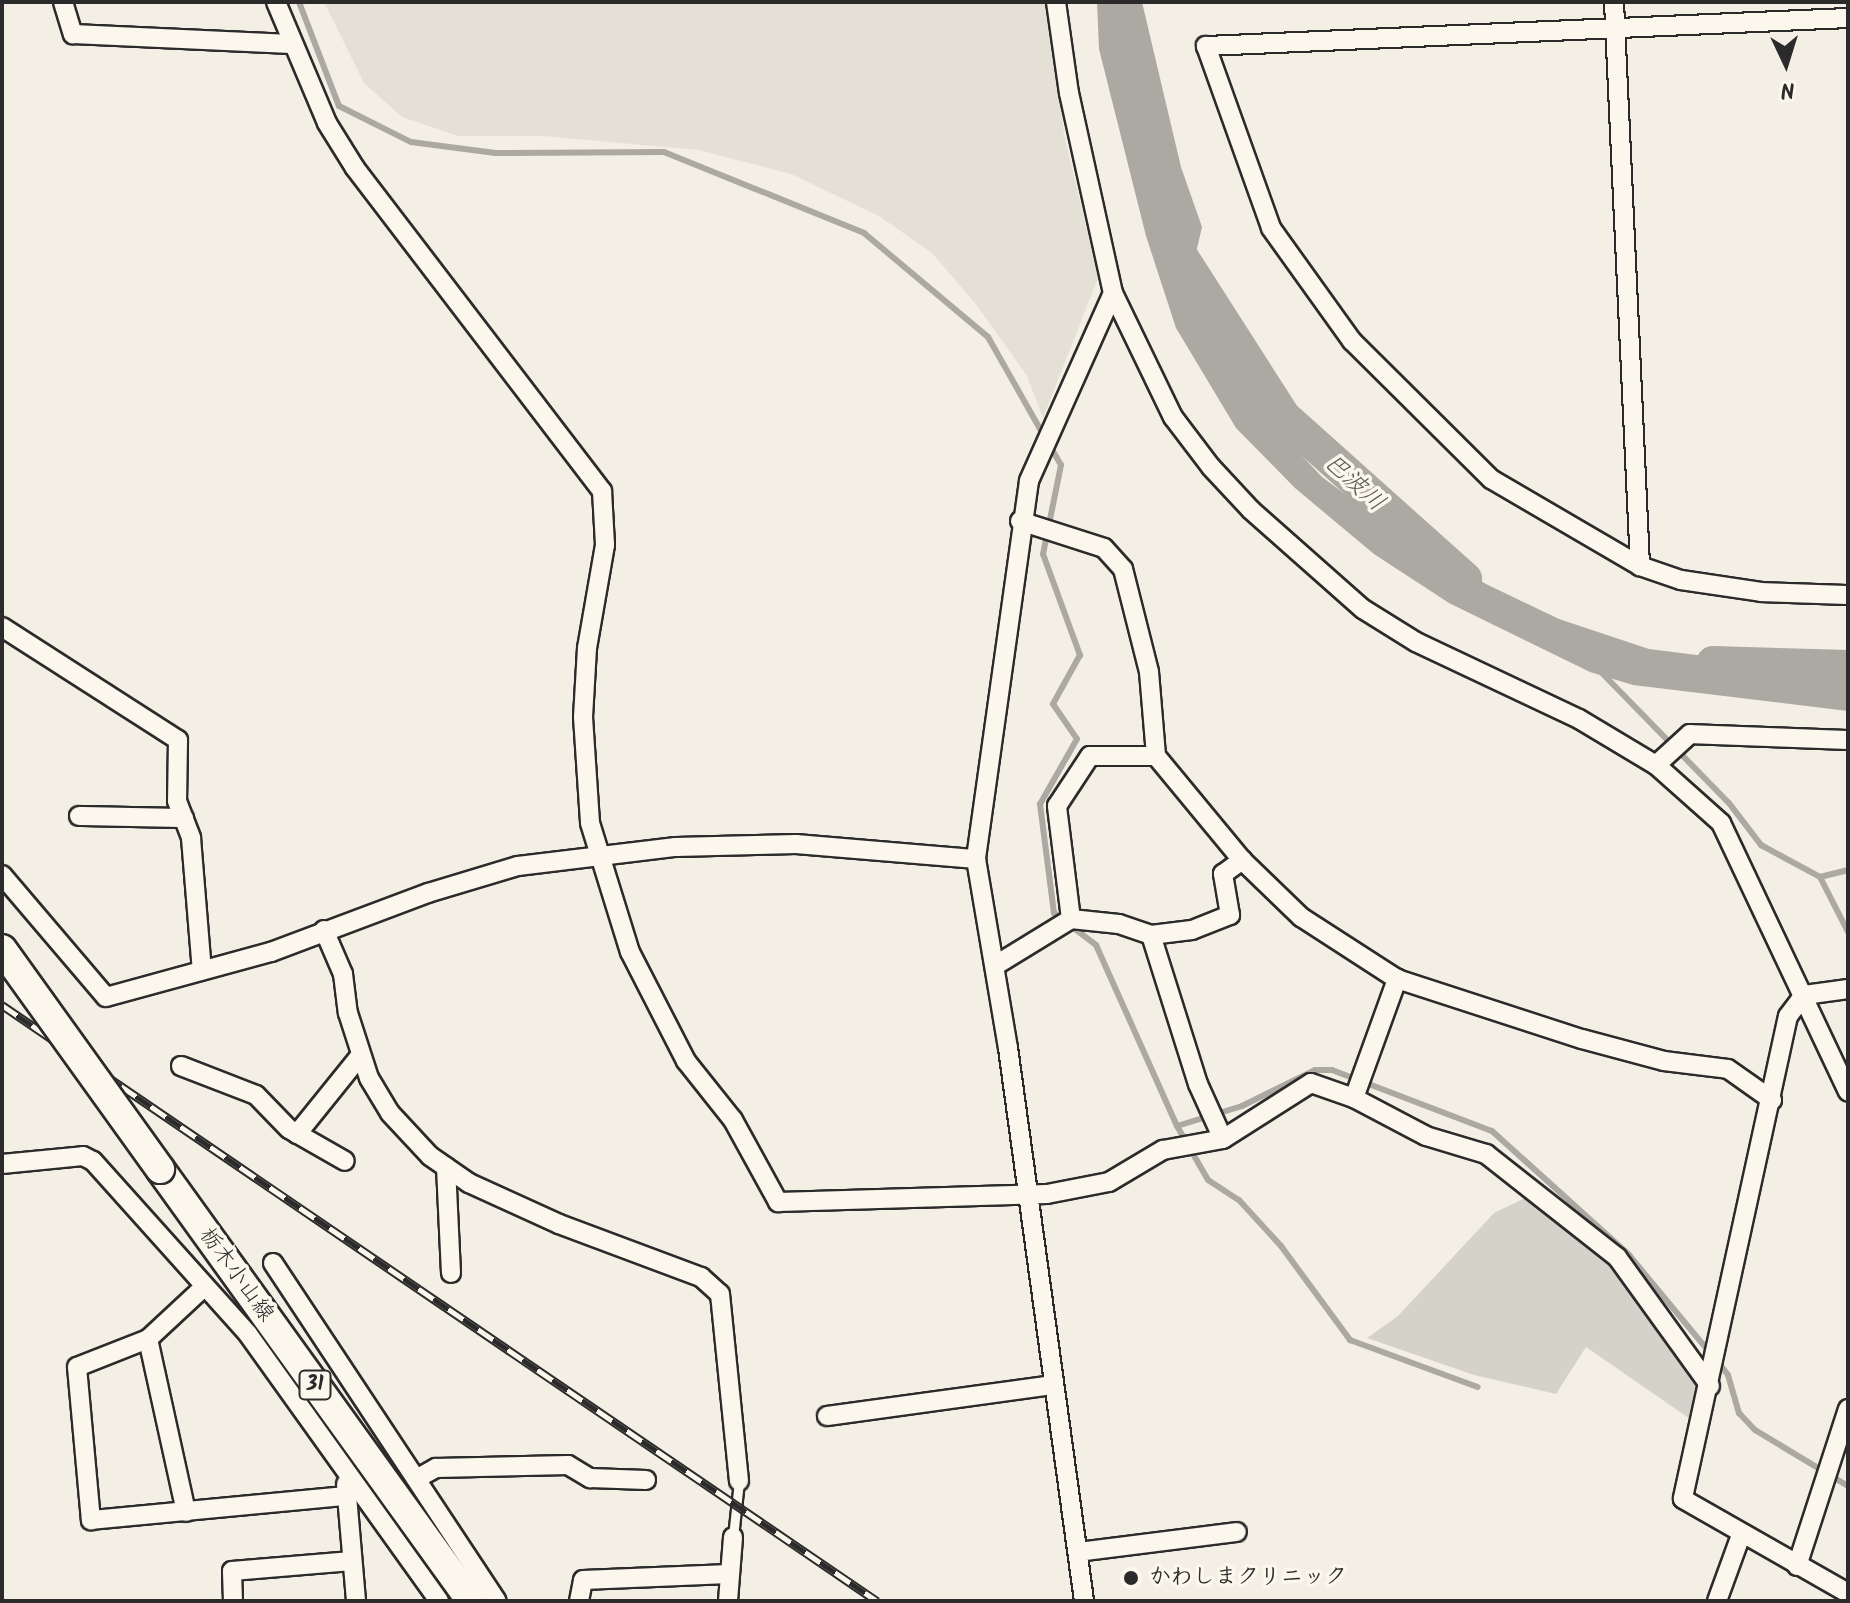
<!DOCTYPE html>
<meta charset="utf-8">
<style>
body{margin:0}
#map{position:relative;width:1850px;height:1603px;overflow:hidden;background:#f3efe4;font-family:Kalam,"Klee One",sans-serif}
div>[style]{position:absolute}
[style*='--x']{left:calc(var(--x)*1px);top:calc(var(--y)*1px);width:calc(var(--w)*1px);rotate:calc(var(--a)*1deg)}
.built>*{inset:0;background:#e4e0d6}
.green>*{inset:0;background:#d5d2c9}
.water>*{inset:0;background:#aca9a2}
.stream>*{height:6px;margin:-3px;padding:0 3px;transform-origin:3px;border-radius:3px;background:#aca9a2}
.river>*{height:34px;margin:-17px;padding:0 17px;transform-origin:17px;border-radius:17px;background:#aca9a2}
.roads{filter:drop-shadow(2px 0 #2b2b2b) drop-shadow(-2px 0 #2b2b2b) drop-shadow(0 2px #2b2b2b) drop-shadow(0 -2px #2b2b2b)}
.lane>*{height:9px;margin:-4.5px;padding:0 4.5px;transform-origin:4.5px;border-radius:4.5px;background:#fbf7ec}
.street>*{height:18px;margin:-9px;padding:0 9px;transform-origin:9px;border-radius:9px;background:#fbf7ec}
.primary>*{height:28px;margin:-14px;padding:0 14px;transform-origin:14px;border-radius:14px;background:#fbf7ec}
.rail>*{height:9px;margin-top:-4.5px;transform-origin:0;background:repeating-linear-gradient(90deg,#fbf7ec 0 18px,#2b2b2b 0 36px);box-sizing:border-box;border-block:2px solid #2b2b2b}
.bridges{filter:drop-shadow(2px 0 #2b2b2b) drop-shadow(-2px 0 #2b2b2b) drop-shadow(0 2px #2b2b2b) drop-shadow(0 -2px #2b2b2b)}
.primary-bridge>*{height:28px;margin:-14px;padding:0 14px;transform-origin:14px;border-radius:14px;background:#fbf7ec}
.dots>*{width:22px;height:22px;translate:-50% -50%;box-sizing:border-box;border:4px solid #fbf7ec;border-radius:50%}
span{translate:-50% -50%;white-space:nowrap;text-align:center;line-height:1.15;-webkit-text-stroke:7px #fbf7ec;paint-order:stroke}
.shield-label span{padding:2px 6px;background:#fbf7ec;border:2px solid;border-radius:6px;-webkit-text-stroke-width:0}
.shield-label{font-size:20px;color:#2b2b2b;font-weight:700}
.street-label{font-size:22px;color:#2b2b2b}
.poi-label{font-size:22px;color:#2b2b2b;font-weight:700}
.left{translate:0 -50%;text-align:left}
.water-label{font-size:24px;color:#585755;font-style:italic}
.frame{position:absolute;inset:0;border:4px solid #2b2b2b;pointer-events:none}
.north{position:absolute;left:1746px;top:24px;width:80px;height:80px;-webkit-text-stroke:6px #fbf7ec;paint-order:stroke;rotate:176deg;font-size:22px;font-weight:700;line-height:32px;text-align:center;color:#2b2b2b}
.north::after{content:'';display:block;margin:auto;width:28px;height:36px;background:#2b2b2b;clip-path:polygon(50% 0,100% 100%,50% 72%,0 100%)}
</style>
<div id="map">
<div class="built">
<i style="clip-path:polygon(324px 2px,1049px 2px,1064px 134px,1098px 278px,1043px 418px,1027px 376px,975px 303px,932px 253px,879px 216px,791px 174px,698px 150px,543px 136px,458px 136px,402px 117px,364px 83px)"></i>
</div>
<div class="green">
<i style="clip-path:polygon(1525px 1198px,1609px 1261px,1703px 1388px,1693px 1421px,1586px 1347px,1556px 1394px,1474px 1375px,1367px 1338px,1398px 1316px,1494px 1213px)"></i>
</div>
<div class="water">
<i style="clip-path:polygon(1097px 2px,1142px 2px,1181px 167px,1202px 227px,1195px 257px,1196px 303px,1275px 427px,1322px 477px,1388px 526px,1486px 584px,1559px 619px,1649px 649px,1848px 674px,1848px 711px,1633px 685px,1590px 672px,1449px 603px,1374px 554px,1295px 488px,1236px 428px,1176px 328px,1146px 236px,1099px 49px)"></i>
</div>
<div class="stream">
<i style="--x:299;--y:2;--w:111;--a:69"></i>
<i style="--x:339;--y:106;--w:80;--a:26.6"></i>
<i style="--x:411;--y:142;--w:85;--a:7.5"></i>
<i style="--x:495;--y:153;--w:169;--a:-0.3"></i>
<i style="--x:664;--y:152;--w:216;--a:22"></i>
<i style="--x:864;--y:233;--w:162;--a:40"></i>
<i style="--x:988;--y:337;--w:114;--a:60.5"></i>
<i style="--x:1050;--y:446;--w:22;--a:60"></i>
<i style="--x:1061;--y:465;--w:91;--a:101.4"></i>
<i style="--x:1043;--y:554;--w:108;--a:69.9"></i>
<i style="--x:1080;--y:655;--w:56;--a:118.9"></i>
<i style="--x:1053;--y:704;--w:42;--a:55.6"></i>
<i style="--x:1077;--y:739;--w:75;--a:119.6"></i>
<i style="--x:1040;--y:804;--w:110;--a:82.7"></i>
<i style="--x:1054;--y:913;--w:53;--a:37.3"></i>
<i style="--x:1096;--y:945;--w:198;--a:65.9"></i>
<i style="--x:1177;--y:1126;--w:68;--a:-17.1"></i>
<i style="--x:1242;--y:1106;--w:81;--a:-26.3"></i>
<i style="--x:1315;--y:1070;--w:17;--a:0"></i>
<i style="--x:1332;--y:1070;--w:171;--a:20.9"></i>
<i style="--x:1492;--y:1131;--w:185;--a:42.1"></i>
<i style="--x:1629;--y:1255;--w:129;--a:50.4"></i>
<i style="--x:1601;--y:672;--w:183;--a:45.7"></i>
<i style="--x:1729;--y:803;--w:53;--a:52.7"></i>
<i style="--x:1761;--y:845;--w:67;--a:28.5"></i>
<i style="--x:1820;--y:877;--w:29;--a:-14"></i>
<i style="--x:1820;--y:877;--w:62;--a:63"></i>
<i style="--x:1177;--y:1126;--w:62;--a:60.1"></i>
<i style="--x:1208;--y:1180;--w:37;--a:33"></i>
<i style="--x:1239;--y:1200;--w:62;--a:47.6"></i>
<i style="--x:1281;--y:1246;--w:117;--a:53.7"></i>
<i style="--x:1350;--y:1340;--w:136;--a:20.2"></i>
<i style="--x:1718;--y:1362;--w:16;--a:52"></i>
<i style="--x:1728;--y:1375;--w:40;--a:74"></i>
<i style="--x:1739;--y:1413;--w:23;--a:47"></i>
<i style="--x:1755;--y:1430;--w:109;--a:31.1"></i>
</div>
<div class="river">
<i style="--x:1172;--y:242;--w:208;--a:57.4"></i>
<i style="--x:1284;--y:417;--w:243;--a:41.8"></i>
<i style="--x:1713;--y:663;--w:135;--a:1.7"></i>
</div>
<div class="roads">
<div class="lane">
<i style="--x:733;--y:1537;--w:56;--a:-83.9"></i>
</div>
<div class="street">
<i style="--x:63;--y:2;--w:34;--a:73"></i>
<i style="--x:73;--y:34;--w:218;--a:2.6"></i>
<i style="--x:276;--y:2;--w:131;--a:67.1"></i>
<i style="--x:327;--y:123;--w:53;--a:58.1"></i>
<i style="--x:355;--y:168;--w:407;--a:52.6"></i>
<i style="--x:602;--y:491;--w:54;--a:86.8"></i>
<i style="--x:605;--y:545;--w:105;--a:99.9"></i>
<i style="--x:587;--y:648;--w:69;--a:93.3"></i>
<i style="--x:583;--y:717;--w:106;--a:86.2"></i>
<i style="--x:590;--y:823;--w:135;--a:72.8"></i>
<i style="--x:630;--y:952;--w:123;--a:62.8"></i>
<i style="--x:686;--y:1061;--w:75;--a:51.5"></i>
<i style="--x:733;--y:1120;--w:94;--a:61.2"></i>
<i style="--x:778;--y:1202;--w:269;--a:-1.7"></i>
<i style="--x:1047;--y:1194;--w:63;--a:-11"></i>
<i style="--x:1109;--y:1182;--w:63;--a:-30.7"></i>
<i style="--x:1163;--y:1150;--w:61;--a:-10.4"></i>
<i style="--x:1223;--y:1139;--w:104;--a:-32.5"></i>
<i style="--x:1311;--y:1083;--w:46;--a:19.2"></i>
<i style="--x:1354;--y:1098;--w:81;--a:27.8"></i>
<i style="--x:1426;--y:1136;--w:63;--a:16.7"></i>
<i style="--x:1486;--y:1154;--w:167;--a:38.2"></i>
<i style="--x:1617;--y:1257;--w:159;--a:54.2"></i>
<i style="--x:1056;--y:2;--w:92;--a:81.9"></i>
<i style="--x:1069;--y:93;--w:205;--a:77.6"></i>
<i style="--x:1113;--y:293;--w:206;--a:114.1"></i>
<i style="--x:1029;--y:481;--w:382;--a:98"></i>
<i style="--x:976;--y:859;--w:192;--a:80.4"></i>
<i style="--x:1008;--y:1048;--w:558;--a:82.17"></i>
<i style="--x:1614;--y:2;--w:565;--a:87.36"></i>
<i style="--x:1848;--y:18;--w:643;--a:177.5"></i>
<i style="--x:1206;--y:46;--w:193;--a:70.3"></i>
<i style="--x:1271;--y:228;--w:139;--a:54.4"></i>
<i style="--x:1352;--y:341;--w:196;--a:44.8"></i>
<i style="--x:1491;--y:479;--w:173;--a:30.3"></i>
<i style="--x:1640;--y:566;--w:43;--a:18.9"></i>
<i style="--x:1681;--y:580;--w:81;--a:8.5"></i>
<i style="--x:1761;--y:592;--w:87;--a:2"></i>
<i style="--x:1113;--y:293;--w:138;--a:64.2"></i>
<i style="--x:1173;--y:417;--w:63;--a:52.8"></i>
<i style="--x:1211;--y:467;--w:59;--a:47.1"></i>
<i style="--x:1251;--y:510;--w:149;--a:41.5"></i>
<i style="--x:1363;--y:609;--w:62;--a:31.9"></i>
<i style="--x:1416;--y:642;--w:180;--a:25.3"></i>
<i style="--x:1579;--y:719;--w:90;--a:30.9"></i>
<i style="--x:1656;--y:765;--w:87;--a:41.7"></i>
<i style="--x:1721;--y:823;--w:297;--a:64.7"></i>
<i style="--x:1020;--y:521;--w:88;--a:17.8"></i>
<i style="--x:1104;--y:548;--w:28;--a:48"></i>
<i style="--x:1123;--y:569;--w:106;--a:75.8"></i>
<i style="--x:1149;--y:672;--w:84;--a:85.2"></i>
<i style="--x:1156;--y:756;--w:135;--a:50.4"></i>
<i style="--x:1242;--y:860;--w:82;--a:44"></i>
<i style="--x:1301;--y:917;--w:114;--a:32.9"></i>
<i style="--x:1397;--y:979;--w:194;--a:18"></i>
<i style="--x:1582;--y:1039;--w:85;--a:15"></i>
<i style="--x:1664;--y:1061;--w:64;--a:7.1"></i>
<i style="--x:1728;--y:1069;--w:54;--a:35.2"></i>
<i style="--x:2;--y:627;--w:209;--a:32.7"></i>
<i style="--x:178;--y:740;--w:61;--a:90.9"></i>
<i style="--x:177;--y:801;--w:40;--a:69"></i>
<i style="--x:191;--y:838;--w:133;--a:85.3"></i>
<i style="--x:1656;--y:765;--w:46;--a:-42.4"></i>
<i style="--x:1690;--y:734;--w:158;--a:2.2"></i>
<i style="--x:79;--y:816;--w:105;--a:1.1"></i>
<i style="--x:2;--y:875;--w:160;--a:49.6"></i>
<i style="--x:106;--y:997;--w:171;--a:-15.3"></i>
<i style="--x:271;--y:952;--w:168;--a:-20.6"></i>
<i style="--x:428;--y:893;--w:94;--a:-16.7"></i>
<i style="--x:518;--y:866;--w:159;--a:-6.9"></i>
<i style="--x:676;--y:847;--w:120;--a:-1.4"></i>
<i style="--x:796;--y:844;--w:181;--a:4.8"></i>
<i style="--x:1071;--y:919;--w:114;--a:-97.1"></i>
<i style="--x:1057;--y:806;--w:60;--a:-56.6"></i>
<i style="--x:1090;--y:756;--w:66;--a:0"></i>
<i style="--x:324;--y:930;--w:48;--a:66.6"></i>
<i style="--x:343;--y:974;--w:39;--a:83"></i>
<i style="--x:348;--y:1013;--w:68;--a:72.1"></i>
<i style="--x:369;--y:1078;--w:41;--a:59"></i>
<i style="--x:390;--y:1113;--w:59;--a:47.1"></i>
<i style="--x:430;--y:1156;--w:47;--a:34.7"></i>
<i style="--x:469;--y:1183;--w:99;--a:24.5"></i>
<i style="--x:559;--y:1224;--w:152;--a:20.5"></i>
<i style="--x:701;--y:1277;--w:25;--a:42"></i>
<i style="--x:720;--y:1294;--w:188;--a:84.2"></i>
<i style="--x:1151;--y:935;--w:156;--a:72.5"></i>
<i style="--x:1198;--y:1084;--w:60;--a:65.6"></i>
<i style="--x:996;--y:965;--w:88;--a:-31.5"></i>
<i style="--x:1071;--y:919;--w:48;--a:5.9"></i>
<i style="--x:1119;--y:924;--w:34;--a:19"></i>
<i style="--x:1151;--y:935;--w:41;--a:-7"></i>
<i style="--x:1192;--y:930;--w:41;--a:-21.5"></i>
<i style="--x:1230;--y:915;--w:42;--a:-99.7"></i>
<i style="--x:1223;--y:874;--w:24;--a:-36"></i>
<i style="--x:1848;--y:989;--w:44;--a:172.2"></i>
<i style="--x:1804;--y:995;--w:26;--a:127"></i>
<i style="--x:1788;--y:1016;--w:494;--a:102.3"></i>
<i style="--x:1683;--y:1499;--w:190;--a:29.7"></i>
<i style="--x:181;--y:1066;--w:80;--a:21.1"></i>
<i style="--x:256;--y:1095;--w:47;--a:45.9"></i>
<i style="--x:289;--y:1129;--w:64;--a:29.7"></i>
<i style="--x:1354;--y:1098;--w:127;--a:-70.1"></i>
<i style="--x:297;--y:1134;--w:100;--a:-51.1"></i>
<i style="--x:2;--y:1164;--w:81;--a:-5.6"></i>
<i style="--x:83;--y:1156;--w:11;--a:27"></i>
<i style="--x:93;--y:1161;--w:232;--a:48.1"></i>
<i style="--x:248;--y:1334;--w:328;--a:54.4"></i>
<i style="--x:446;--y:1167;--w:106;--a:87.3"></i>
<i style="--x:273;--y:1263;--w:405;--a:56.5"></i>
<i style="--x:204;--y:1287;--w:76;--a:137.1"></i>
<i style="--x:148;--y:1339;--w:76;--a:158.5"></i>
<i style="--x:77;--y:1367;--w:154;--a:84.8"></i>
<i style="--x:91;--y:1520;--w:255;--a:-5.4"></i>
<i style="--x:148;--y:1339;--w:177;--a:77.6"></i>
<i style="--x:827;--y:1416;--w:229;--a:-7.8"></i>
<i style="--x:416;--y:1479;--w:23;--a:-29"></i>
<i style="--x:436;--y:1468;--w:132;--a:-1.3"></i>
<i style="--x:568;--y:1465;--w:26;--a:31"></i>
<i style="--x:590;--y:1478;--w:56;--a:2"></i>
<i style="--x:346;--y:1484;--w:117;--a:85.1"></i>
<i style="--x:1078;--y:1552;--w:160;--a:-7.2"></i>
<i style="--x:1797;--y:1566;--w:165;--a:-72"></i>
<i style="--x:233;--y:1601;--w:30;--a:-92"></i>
<i style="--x:232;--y:1571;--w:120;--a:-4.8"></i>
<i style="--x:579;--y:1601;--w:21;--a:-79"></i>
<i style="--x:583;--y:1580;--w:146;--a:-2.4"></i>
<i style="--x:728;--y:1601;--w:64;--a:-85.5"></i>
<i style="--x:1717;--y:1601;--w:70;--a:-70"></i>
</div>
<div class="primary">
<i style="--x:160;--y:1169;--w:532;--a:54.25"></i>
</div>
</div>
<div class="rail">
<i style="--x:2;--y:1005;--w:1059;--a:34.26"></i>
</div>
<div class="bridges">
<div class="primary-bridge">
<i style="--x:2;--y:949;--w:271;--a:54.3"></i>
</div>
</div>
<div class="dots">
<i style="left:1131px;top:1578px;background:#2b2b2b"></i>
</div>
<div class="shield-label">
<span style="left:315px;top:1385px">31</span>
</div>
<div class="street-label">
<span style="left:236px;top:1275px;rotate:54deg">栃木小山線</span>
</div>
<div class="poi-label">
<span class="left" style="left:1149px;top:1578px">かわしまクリニック</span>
</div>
<div class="water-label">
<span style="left:1354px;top:483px;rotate:42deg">巴波川</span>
</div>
<div class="frame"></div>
<div class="north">N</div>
</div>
